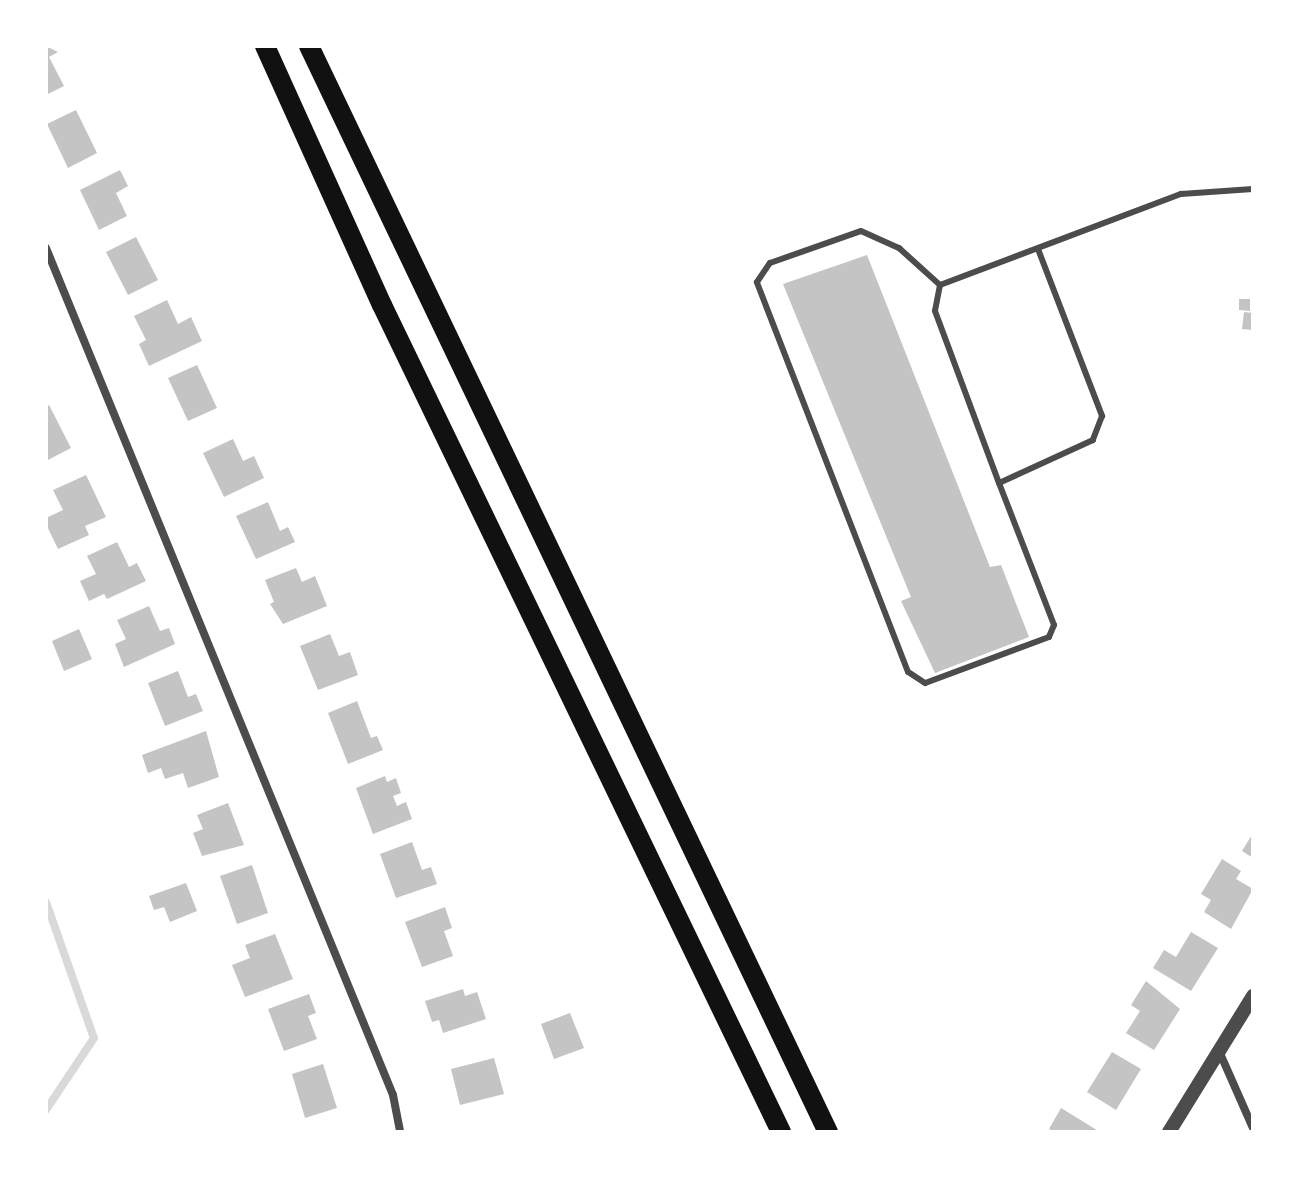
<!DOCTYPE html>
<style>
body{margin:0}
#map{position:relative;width:1299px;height:1178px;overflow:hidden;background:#fff;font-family:Lato,sans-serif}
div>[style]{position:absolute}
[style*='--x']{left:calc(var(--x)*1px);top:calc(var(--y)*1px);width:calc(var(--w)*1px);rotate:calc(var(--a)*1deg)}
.stream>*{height:8px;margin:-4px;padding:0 4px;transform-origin:4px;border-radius:4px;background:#d9d9d9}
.building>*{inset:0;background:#c4c4c4}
.service>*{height:6px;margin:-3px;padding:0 3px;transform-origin:3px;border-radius:3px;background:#4c4c4c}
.minor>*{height:8px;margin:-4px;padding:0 4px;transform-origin:4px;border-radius:4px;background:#4c4c4c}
.tertiary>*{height:14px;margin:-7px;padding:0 7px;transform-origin:7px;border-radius:7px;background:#4c4c4c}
.motorway>*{height:20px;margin:-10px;padding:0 10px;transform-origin:10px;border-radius:10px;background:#111}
span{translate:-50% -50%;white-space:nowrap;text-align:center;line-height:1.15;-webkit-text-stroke:8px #fff;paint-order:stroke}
.frame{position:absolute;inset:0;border:48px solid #fff;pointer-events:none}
</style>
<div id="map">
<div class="stream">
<i style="--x:46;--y:902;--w:144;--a:70.6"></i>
<i style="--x:94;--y:1038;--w:87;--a:123.7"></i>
</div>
<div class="building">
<i style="clip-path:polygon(46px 46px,58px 52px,49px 57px,64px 86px,46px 95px)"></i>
<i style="clip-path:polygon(76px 110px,97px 153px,68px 168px,47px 124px)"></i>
<i style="clip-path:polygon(120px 170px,128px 186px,116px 193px,127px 216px,99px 230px,80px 190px)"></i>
<i style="clip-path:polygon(136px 237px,158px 280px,128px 295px,106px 252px)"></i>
<i style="clip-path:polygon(867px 255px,990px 567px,1001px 565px,1029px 637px,935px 673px,901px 601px,911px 597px,783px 284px)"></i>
<i style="clip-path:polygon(1239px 299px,1250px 299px,1250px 311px,1239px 310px)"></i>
<i style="clip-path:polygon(167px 300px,178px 324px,191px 317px,202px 341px,149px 366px,139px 344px,146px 340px,134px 316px)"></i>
<i style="clip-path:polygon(1244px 312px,1253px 313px,1252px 330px,1242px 329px)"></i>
<i style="clip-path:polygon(197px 365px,217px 408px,188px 421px,168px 378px)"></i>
<i style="clip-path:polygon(49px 405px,71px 448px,46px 461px,46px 407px)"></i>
<i style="clip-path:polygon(233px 439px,243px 461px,254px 456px,264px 478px,224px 497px,203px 453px)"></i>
<i style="clip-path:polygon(86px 475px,106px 517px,85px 526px,89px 535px,58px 549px,46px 524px,46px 518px,63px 510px,53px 490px)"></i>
<i style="clip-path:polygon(268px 502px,280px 531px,288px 527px,295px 542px,256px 559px,236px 516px)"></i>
<i style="clip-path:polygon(117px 542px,129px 567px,137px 563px,146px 581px,107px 599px,104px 594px,89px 601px,80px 581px,96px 574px,87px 556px)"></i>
<i style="clip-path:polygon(296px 568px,302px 582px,315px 576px,327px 606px,283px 624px,270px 604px,274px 602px,265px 580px)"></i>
<i style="clip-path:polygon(149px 606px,160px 631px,169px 628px,175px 644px,124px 667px,115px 644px,126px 639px,117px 620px)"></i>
<i style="clip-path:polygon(79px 629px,92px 659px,64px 671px,52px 641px)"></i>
<i style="clip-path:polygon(330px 634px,339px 656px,350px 652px,358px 675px,318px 690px,300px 646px)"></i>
<i style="clip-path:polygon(178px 671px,188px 697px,196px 694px,203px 711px,165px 726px,148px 683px)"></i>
<i style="clip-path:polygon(357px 701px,371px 738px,377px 736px,383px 750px,348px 764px,328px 713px)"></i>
<i style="clip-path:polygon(206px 731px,219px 777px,188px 788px,183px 773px,165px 779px,161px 768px,148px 773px,142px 755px)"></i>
<i style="clip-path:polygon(385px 776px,387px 782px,396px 778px,401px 793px,393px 796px,397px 806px,406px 802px,412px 819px,373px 834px,356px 788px)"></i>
<i style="clip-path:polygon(228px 803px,244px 845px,202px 856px,193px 833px,203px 829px,197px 815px)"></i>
<i style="clip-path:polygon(1253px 833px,1253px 858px,1242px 851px)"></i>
<i style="clip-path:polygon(412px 842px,422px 870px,431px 867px,437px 884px,396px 898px,380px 854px)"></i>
<i style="clip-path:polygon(1222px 859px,1241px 871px,1236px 879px,1253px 889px,1231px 929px,1204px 912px,1211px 900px,1201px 894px)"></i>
<i style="clip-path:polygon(252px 865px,268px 913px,237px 924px,220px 876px)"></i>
<i style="clip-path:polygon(186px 883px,197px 911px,170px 922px,164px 907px,154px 910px,149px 896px)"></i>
<i style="clip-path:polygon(445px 907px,452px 928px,444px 931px,453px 956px,422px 967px,405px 922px)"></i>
<i style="clip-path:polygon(1191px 932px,1218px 948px,1191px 991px,1153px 968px,1164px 950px,1176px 957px)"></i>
<i style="clip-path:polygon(275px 934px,293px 979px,245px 997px,232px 965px,250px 958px,245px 945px)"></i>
<i style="clip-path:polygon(1146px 981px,1180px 1009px,1154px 1050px,1126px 1033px,1140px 1011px,1131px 1005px)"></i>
<i style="clip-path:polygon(463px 989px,465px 996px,477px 992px,486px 1019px,443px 1033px,439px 1020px,432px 1022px,425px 1001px)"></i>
<i style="clip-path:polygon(309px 994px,316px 1013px,308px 1016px,317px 1039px,284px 1051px,268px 1009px)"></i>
<i style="clip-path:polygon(570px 1013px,584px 1048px,554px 1059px,541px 1024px)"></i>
<i style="clip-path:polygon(1112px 1052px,1141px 1069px,1116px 1110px,1087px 1092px)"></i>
<i style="clip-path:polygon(494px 1058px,504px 1094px,460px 1105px,451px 1069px)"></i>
<i style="clip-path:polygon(323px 1064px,337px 1108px,305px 1118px,292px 1074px)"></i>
<i style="clip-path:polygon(1061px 1108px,1100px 1132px,1054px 1132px,1049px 1129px)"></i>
</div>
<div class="service">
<i style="--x:1038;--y:249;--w:179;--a:69"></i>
<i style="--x:1102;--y:416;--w:26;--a:111"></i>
<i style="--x:1093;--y:440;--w:103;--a:155.4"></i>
<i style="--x:999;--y:483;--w:152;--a:68.8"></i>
<i style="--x:1054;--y:625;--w:13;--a:113"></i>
<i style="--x:1049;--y:637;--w:132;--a:159.6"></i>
<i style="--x:925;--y:683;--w:20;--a:-147"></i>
<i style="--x:908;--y:672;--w:418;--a:-111.2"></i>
<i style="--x:757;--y:282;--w:23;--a:-56"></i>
<i style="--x:770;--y:263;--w:96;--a:-19.4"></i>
<i style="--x:861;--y:231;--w:42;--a:24.1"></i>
<i style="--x:899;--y:248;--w:55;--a:42.1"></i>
<i style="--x:940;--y:285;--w:258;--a:-20.7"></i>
<i style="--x:1181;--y:194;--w:72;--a:-4"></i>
<i style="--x:940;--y:285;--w:26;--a:101"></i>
<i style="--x:935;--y:311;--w:184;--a:69.6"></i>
</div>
<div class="minor">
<i style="--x:46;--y:248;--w:915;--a:67.72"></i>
<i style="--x:393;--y:1095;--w:38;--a:79"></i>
<i style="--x:1219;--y:1051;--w:84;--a:66.2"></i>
</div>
<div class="tertiary">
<i style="--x:1169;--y:1132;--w:160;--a:-58.3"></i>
</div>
<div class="motorway">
<i style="--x:265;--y:46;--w:284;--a:65.7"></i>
<i style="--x:382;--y:305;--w:918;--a:64.24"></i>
<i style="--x:309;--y:46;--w:1204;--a:64.46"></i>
</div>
<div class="frame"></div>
</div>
